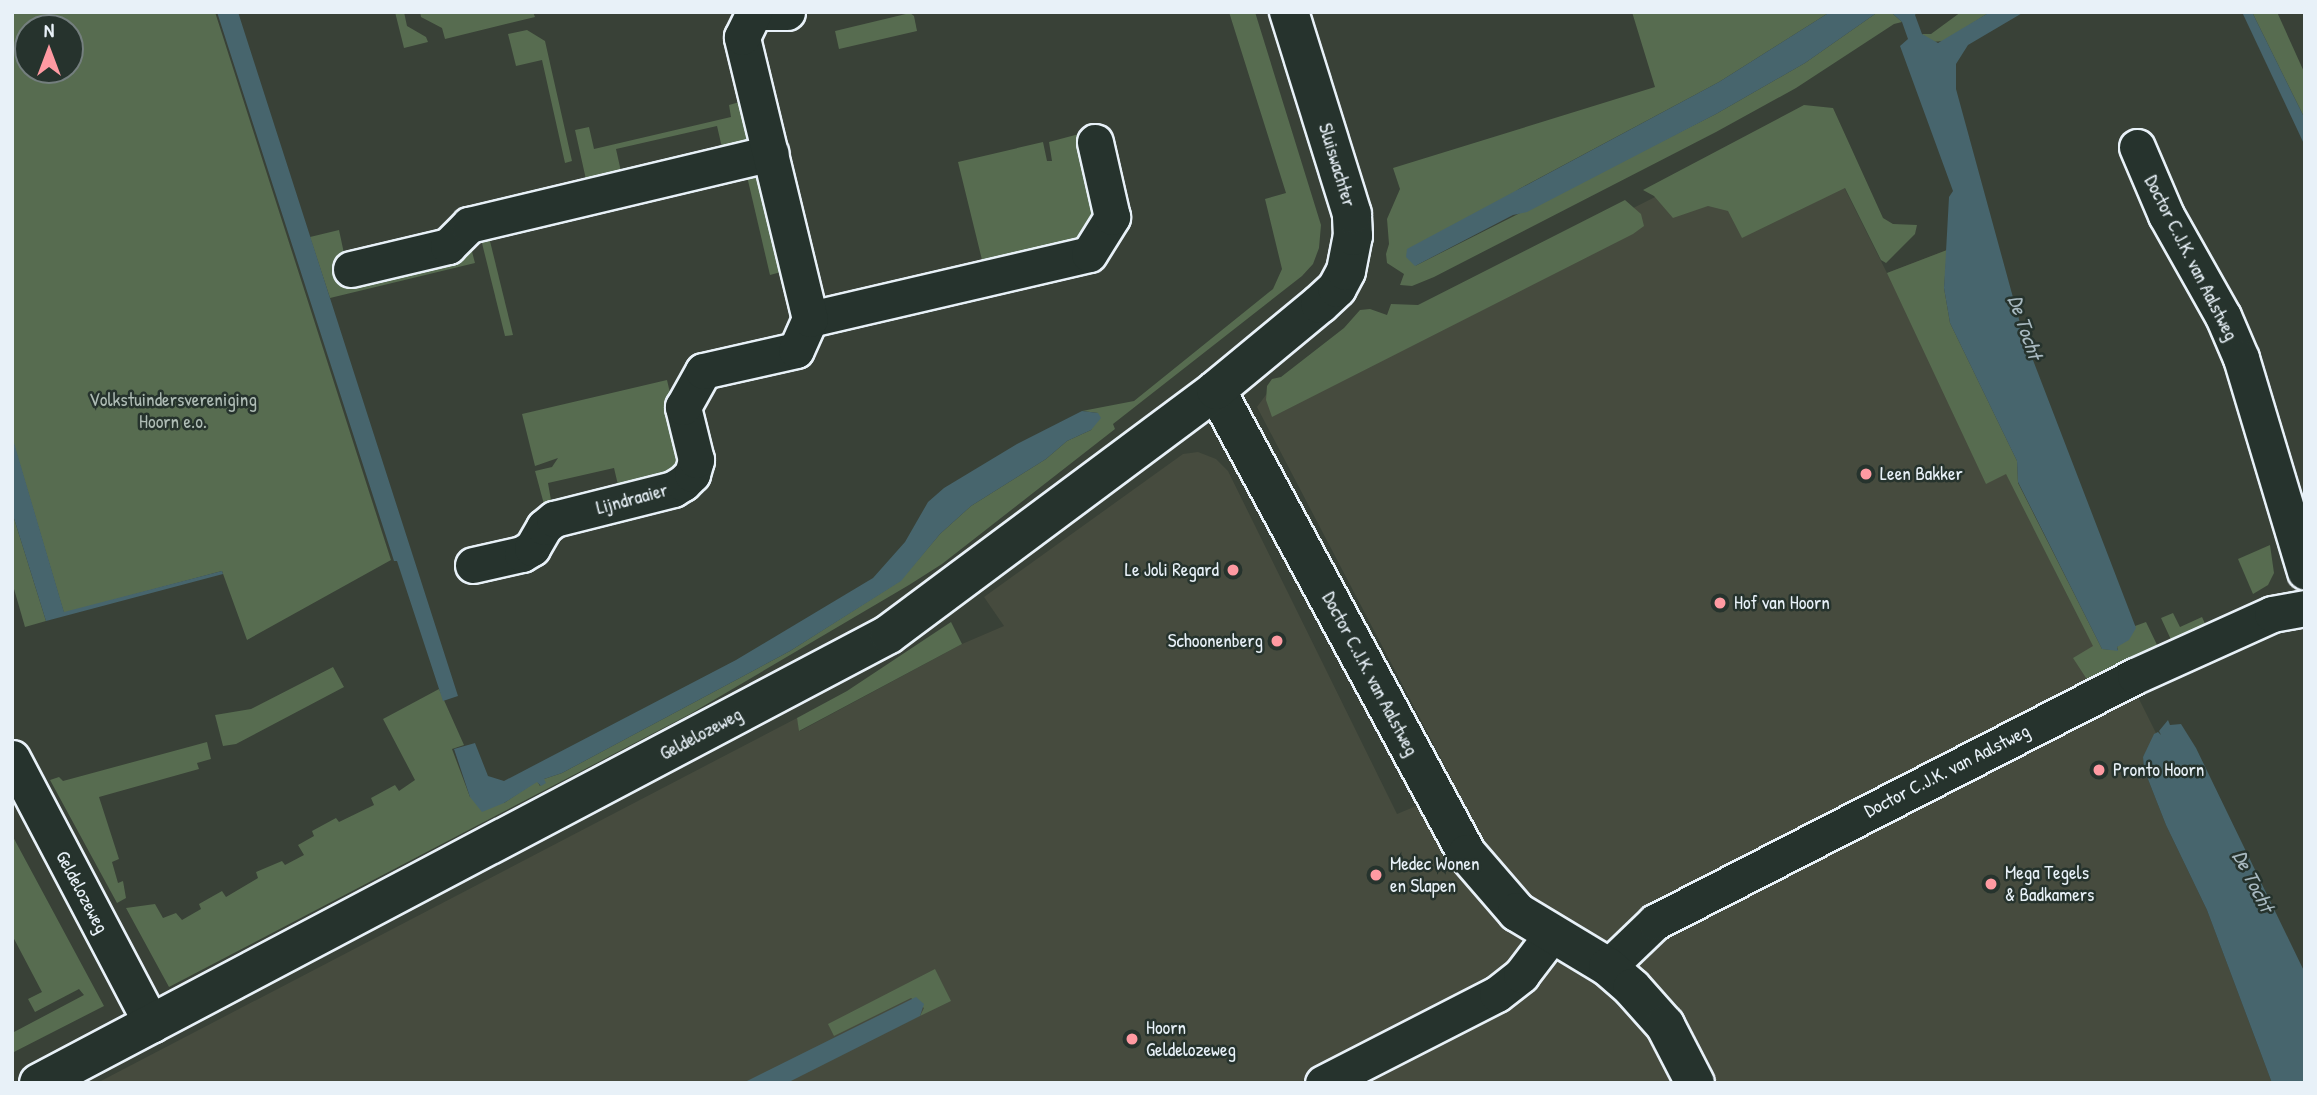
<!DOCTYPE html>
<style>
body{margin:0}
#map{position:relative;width:2317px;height:1095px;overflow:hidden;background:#394137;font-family:"Patrick Hand",sans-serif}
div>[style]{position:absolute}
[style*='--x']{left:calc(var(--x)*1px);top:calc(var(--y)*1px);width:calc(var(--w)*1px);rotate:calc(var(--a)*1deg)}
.built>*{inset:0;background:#464b3e}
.green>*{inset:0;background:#576c50}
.water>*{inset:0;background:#47656d}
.roads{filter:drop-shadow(2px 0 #e8f1f8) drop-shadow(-2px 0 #e8f1f8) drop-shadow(0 2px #e8f1f8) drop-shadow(0 -2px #e8f1f8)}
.minor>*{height:35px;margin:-17.5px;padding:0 17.5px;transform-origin:17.5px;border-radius:17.5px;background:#26332d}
.tertiary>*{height:38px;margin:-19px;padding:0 19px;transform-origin:19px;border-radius:19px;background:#26332d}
.dots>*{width:19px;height:19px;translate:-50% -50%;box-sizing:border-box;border:4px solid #26332d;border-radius:50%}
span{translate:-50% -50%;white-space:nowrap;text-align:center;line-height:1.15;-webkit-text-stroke:5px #26332d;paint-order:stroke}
.street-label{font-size:19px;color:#e8f1f8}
.park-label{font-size:19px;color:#aebcb5}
.poi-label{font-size:19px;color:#e8f1f8}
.left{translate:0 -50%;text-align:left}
.right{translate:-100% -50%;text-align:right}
.water-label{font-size:21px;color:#a8b9c0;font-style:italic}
.frame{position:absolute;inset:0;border:14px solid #e8f1f8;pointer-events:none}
.north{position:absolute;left:14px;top:14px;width:70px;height:70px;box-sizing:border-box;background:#26332d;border:2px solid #747f7e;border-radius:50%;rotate:0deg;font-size:19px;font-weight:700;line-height:28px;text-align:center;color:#e8f1f8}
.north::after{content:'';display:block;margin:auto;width:24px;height:32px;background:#ff9aa2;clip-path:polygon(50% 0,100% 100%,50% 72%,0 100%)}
</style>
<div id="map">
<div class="built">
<i style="clip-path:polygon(1810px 119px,1887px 273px,1947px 250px,1944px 288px,1950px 323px,2017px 461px,2018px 483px,2102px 649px,2115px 651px,2156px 733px,2143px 757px,2144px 769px,2166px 825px,2207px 910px,2272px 1083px,97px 1083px,797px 718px,800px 731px,962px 644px,1004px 626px,984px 597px,1183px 454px,1198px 452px,1216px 459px,1228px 471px,1397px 814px,1457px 789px,1257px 407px,1268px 392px)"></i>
</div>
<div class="green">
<i style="clip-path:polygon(evenodd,12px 12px,215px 12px,391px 560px,247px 640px,222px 571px,64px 613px,12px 438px,12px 12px,28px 28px,70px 28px,70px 70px,28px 70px,28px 28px)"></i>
<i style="clip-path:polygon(395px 12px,404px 12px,407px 26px,426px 37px,428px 42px,404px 48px)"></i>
<i style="clip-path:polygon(420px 12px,533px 12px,535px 17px,445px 39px,442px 28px,421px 17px)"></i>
<i style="clip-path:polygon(1229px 12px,1255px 12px,1321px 225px,1319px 248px,1313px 264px,1302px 276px,1113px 424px,1115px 429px,942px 564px,909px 585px,690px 714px,169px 987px,126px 908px,155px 904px,163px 918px,176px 913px,182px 920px,201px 909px,199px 904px,222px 891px,226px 897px,258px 878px,256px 872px,282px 861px,285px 865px,304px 855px,298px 845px,314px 836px,312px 831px,336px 818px,339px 822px,374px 805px,371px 798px,395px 785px,399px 791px,415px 780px,383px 719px,439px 689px,464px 745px,452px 749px,470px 797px,504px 803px,537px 781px,540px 786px,544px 779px,562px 773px,790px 651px,900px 581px,940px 534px,971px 506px,1046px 459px,1067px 441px,1091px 430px,1098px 413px,1082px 411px,1134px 401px,1273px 289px,1282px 269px,1265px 199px,1286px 193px)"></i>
<i style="clip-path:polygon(1632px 12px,1830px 12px,1719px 82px,1519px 189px,1415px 266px,1716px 114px,1805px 63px,1875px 14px,1892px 13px,1902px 22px,1894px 24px,1796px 88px,1716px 132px,1434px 277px,1412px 286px,1400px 285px,1404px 274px,1387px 263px,1386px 254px,1389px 244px,1387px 219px,1400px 189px,1393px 168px,1655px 87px)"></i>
<i style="clip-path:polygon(1961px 12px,1990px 12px,1944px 41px,1932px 42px,1922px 34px,1931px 34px)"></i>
<i style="clip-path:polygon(2252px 12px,2277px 12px,2305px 74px,2305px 119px)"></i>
<i style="clip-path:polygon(910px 13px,914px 16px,917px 31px,839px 49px,835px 31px)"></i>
<i style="clip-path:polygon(527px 30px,545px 41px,572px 161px,565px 163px,542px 60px,516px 66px,508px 34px)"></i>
<i style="clip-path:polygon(743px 101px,751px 137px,745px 147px,723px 152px,717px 126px,616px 149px,622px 176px,587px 184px,575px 130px,589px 127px,594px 149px,731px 117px,729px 105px)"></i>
<i style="clip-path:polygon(1804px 105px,1833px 108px,1883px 218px,1893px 224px,1917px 225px,1915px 234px,1886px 263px,1881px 260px,1845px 188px,1742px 238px,1728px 211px,1708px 206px,1673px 218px,1654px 196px,1643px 190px)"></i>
<i style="clip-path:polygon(1079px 134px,1098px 216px,1079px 244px,983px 264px,958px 162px,1043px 142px,1047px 161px,1052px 161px,1049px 142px)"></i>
<i style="clip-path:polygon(746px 172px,758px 173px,781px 272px,770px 275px)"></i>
<i style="clip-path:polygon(1625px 200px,1641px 214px,1644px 226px,1633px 234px,1272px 417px,1266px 400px,1267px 386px,1272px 379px,1281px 377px,1344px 328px,1360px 310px,1370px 309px,1387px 315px,1391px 304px,1418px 305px)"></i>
<i style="clip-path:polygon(339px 230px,345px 258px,470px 244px,475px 263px,330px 298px,310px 237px)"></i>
<i style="clip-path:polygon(488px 233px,513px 335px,505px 336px,480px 235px)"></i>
<i style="clip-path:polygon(1947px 250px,1944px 288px,1950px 323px,2017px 461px,2018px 483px,2102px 649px,2118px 650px,2117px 647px,2135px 626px,2146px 622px,2160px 651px,2088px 681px,2073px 658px,2093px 646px,2006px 474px,1986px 484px,1887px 273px)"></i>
<i style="clip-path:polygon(667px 380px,682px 444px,682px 456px,672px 474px,618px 485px,614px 468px,548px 483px,552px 506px,545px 508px,535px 471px,552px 467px,558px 458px,535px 466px,522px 414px)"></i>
<i style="clip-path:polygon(12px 512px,46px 621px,25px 627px,12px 582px)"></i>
<i style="clip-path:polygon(2270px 545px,2274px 573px,2268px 585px,2253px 594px,2238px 559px)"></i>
<i style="clip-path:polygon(2173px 613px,2180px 627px,2202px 617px,2207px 628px,2173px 644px,2161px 618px)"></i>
<i style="clip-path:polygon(951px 622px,962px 644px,799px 731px,797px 718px,847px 691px)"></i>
<i style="clip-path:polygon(333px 667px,344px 687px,236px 744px,223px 746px,215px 715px,251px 709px)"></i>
<i style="clip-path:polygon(207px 742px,211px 759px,197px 763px,199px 769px,99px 797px,119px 859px,112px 862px,118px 883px,123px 881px,126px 898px,117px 903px,50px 780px,59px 777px,63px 781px)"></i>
<i style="clip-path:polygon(12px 835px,104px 1006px,12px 1053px,12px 1030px,14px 1032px,84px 995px,79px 989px,35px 1012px,28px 999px,42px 992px,12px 935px)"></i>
<i style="clip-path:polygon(935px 969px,951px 1001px,920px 1016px,924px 1008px,911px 998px,834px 1036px,828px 1024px)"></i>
</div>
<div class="water">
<i style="clip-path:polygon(217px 12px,238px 12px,458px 696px,443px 701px,397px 561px,394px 561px)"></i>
<i style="clip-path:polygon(1830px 12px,1917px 12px,1915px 15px,1922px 34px,1938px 43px,1990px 12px,2024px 12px,1968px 45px,1956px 64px,1956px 89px,2023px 334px,2136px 628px,2129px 640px,2117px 647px,2118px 651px,2102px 649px,2018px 482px,2017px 461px,1950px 323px,1944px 288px,1949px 197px,1953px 191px,1900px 46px,1908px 39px,1902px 22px,1892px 13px,1875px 14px,1805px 63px,1716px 114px,1527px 212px,1513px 215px,1415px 266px,1406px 257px,1407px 249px,1719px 82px)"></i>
<i style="clip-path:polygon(2242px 12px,2252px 12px,2305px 119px,2305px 146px)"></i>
<i style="clip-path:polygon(1082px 411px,1098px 413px,1101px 418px,1091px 430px,1067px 441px,1046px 459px,971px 506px,940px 534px,901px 581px,790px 651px,562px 773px,544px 779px,546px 783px,541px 786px,537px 782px,504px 803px,482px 812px,470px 797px,454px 749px,475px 743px,488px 776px,504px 781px,736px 660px,873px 578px,905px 542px,928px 502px,944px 488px,1017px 444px)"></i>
<i style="clip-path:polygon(12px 436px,64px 612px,222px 571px,223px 574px,46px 621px,12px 512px)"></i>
<i style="clip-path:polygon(2168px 720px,2170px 725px,2181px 724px,2196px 748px,2305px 973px,2305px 1083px,2272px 1083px,2207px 910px,2166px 825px,2144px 769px,2143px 757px,2154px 734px,2158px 732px,2161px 735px,2159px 731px)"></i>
<i style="clip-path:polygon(916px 997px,924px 1004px,920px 1016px,787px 1083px,743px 1083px)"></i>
</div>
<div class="roads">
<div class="minor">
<i style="--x:755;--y:12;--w:32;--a:0"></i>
<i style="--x:2137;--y:147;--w:74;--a:66.9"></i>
<i style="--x:2166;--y:215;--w:116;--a:60.6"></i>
<i style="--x:2223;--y:316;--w:46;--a:66.8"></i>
<i style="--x:2241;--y:358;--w:223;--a:73.3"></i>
<i style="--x:351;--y:269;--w:100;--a:-13.3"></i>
<i style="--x:448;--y:246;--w:30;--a:-45"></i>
<i style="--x:469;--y:225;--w:310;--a:-13.4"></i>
<i style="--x:810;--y:319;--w:286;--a:-13.1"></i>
<i style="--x:1089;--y:254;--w:44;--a:-58.1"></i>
<i style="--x:1112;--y:217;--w:77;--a:-102.8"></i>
<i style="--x:473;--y:565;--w:50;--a:-12.7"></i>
<i style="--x:522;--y:554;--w:12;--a:-31"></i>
<i style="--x:532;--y:548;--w:24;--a:-60"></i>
<i style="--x:544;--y:527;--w:13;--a:-39"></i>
<i style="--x:554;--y:519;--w:123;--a:-14.1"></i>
<i style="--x:673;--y:489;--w:12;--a:-31"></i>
<i style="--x:683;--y:483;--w:13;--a:-45"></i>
<i style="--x:692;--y:474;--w:15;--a:-74"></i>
<i style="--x:696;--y:460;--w:55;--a:-103.8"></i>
<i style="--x:683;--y:407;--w:41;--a:-60.9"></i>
<i style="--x:703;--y:371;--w:95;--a:-12.7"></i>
<i style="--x:796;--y:350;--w:34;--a:-66"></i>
<i style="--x:810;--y:319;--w:290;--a:-103.6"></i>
<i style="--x:742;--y:37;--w:28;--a:-64"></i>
<i style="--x:12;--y:758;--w:301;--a:62.3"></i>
<i style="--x:1608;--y:967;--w:65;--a:-43.8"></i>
<i style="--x:1655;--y:922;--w:539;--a:-27.14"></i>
<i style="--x:2135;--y:676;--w:150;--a:-24.3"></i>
<i style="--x:2272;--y:614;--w:34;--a:-10"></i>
<i style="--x:1323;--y:1083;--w:195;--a:-27.1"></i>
<i style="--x:1497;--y:994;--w:31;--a:-38"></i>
<i style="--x:1521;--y:975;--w:53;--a:-52.7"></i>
</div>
<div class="tertiary">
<i style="--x:1216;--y:390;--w:528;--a:61.59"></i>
<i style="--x:1467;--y:854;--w:77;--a:49.2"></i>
<i style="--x:1517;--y:912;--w:106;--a:31.1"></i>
<i style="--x:1608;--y:967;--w:32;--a:41"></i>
<i style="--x:1632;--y:988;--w:50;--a:48.3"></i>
<i style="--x:1665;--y:1025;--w:65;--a:62.7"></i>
<i style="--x:39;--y:1083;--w:961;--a:-27.84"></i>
<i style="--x:889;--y:634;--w:408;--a:-36.7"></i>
<i style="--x:1216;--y:390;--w:135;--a:-39.6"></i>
<i style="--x:1320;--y:304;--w:23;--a:-43"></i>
<i style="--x:1337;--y:288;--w:19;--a:-62"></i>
<i style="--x:1346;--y:271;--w:36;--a:-79"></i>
<i style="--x:1353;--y:236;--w:22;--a:-93"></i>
<i style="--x:1352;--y:214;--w:212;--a:-107.3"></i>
</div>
</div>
<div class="dots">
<i style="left:1866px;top:474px;background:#ff9aa2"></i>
<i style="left:1233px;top:570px;background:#ff9aa2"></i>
<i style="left:1720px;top:603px;background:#ff9aa2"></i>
<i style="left:1277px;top:641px;background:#ff9aa2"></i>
<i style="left:2099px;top:770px;background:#ff9aa2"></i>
<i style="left:1376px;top:875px;background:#ff9aa2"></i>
<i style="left:1991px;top:884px;background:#ff9aa2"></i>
<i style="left:1132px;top:1039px;background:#ff9aa2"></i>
</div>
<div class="street-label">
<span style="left:1337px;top:165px;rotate:73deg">Sluiswachter</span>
<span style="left:2191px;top:258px;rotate:63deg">Doctor C.J.K. van Aalstweg</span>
<span style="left:632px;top:499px;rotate:-15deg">Lijndraaier</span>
<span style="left:1370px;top:674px;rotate:62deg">Doctor C.J.K. van Aalstweg</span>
<span style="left:701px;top:734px;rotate:-28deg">Geldelozeweg</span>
<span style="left:1947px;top:771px;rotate:-27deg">Doctor C.J.K. van Aalstweg</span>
<span style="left:82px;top:892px;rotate:62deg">Geldelozeweg</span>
</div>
<div class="park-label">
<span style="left:173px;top:411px">Volkstuindersvereniging<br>Hoorn e.o.</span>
</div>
<div class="poi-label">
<span class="left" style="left:1880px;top:474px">Leen Bakker</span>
<span class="right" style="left:1219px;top:570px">Le Joli Regard</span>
<span class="left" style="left:1734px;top:603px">Hof van Hoorn</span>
<span class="right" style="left:1263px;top:641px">Schoonenberg</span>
<span class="left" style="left:2113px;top:770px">Pronto Hoorn</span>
<span class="left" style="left:1390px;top:875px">Medec Wonen<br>en Slapen</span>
<span class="left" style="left:2005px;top:884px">Mega Tegels<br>&amp; Badkamers</span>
<span class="left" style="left:1146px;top:1039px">Hoorn<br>Geldelozeweg</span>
</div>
<div class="water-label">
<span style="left:2025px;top:327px;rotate:71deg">De Tocht</span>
<span style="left:2253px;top:881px;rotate:63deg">De Tocht</span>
</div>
<div class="frame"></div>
<div class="north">N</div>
</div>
